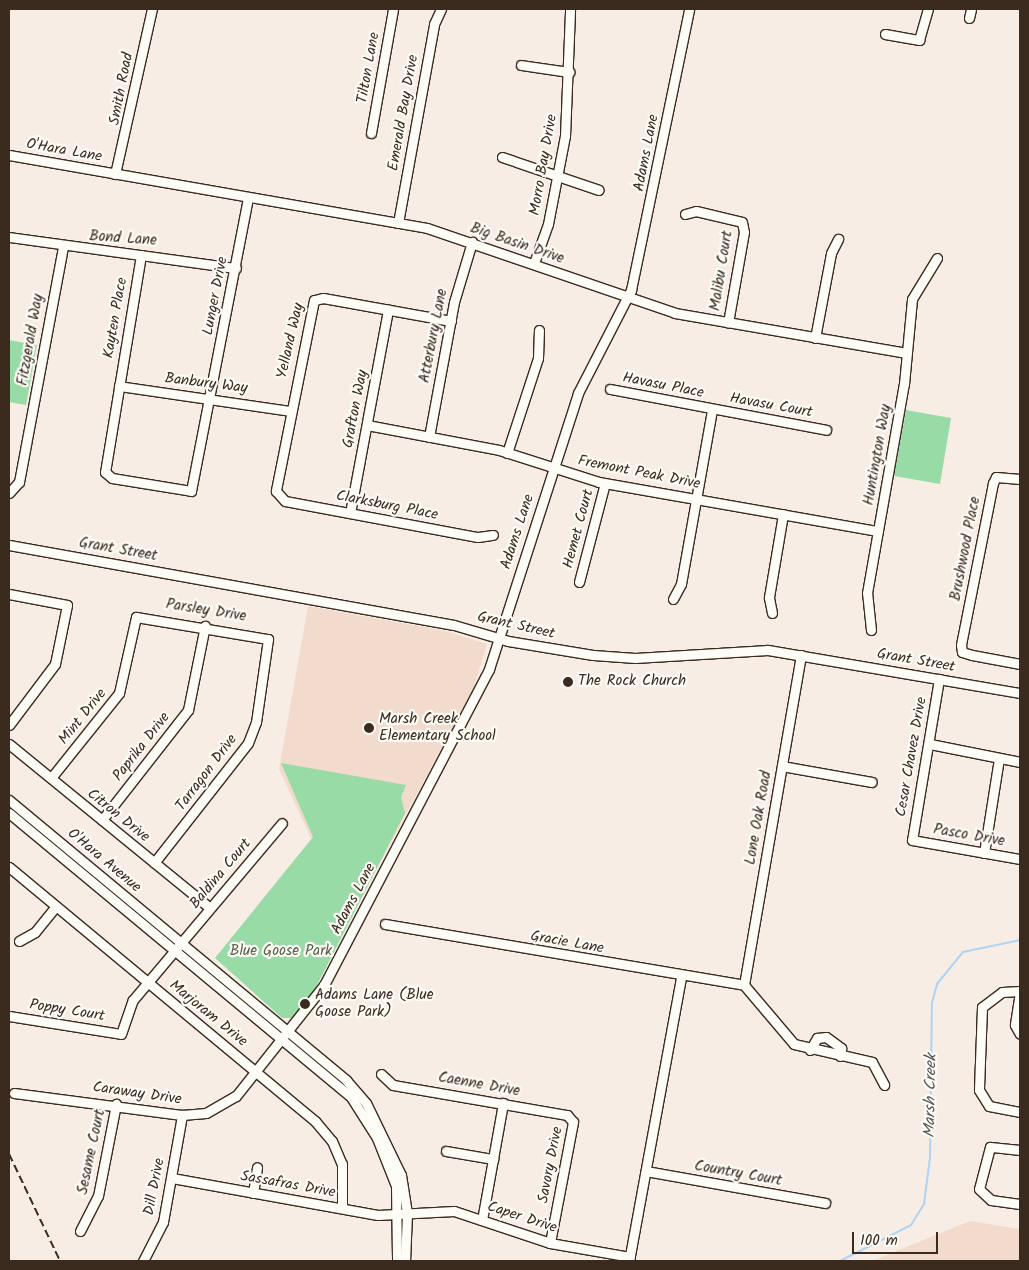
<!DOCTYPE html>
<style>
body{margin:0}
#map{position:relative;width:1029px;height:1270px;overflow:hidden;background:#f8ede4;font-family:Kalam,sans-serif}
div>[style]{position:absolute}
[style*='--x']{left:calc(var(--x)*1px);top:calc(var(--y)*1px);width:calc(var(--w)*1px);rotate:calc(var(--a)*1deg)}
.built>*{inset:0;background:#f2dbcd}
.green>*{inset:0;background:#98dba7}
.stream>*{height:2px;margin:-1px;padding:0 1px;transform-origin:1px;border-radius:1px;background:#acd4f7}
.roads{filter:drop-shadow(1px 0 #3b2a1e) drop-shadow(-1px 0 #3b2a1e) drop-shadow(0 1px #3b2a1e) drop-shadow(0 -1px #3b2a1e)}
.minor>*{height:9px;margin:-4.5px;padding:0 4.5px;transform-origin:4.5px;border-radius:4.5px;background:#fdfcf7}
.rail>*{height:2px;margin-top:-1px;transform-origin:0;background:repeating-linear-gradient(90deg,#3b2a1e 0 8px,transparent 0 12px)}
.dots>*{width:14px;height:14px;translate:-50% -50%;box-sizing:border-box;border:2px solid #fdfcf7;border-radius:50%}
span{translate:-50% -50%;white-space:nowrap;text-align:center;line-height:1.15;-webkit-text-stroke:4.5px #fdfcf7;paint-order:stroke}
.street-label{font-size:15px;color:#3b2a1e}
.poi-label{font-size:15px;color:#3b2a1e}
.left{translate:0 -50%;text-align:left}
.park-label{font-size:15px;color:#575f47}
.water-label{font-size:16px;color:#575454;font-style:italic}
.frame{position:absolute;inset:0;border:10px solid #3b2a1e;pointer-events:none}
.scale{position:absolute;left:852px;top:1232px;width:86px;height:22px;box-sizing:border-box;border:2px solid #3b2a1e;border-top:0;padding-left:6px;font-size:15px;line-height:18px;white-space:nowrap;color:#3b2a1e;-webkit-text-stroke:4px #fdfcf7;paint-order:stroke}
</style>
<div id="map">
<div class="built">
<i style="clip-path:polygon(308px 606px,446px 631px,487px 644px,474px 687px,349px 921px,279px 769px)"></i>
<i style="clip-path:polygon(970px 1221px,1020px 1229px,1020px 1261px,872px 1261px)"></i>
</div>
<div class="green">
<i style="clip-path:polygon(9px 340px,37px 345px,26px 405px,9px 402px)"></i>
<i style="clip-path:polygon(906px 410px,951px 418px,940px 484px,894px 476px)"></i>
<i style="clip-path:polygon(281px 763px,406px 785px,401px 797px,405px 813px,314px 991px,292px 1018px,282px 1018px,215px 958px,313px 837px)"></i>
</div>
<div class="stream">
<i style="--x:840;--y:1261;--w:80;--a:-26.9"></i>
<i style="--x:911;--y:1225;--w:25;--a:-58"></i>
<i style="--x:924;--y:1204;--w:46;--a:-82.6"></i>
<i style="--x:930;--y:1158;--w:155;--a:-89.3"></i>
<i style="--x:932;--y:1003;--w:20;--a:-75"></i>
<i style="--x:937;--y:984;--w:41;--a:-50.9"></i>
<i style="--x:963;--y:952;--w:58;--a:-11.9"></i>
</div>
<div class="roads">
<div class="minor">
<i style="--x:969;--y:18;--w:9;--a:-77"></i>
<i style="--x:885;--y:34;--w:35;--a:10"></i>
<i style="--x:919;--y:40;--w:32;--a:-74"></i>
<i style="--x:521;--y:65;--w:49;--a:8.3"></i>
<i style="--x:371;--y:133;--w:126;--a:-79.9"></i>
<i style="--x:9;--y:155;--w:424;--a:9.9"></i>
<i style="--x:427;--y:228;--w:262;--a:18.9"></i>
<i style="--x:675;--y:313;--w:235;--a:9.8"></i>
<i style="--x:502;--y:157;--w:102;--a:18.8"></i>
<i style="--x:115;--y:174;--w:169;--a:-77.4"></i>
<i style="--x:685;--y:214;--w:11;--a:-15"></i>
<i style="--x:696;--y:211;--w:47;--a:13.4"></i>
<i style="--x:742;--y:222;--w:10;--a:79"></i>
<i style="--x:744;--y:232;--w:92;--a:100"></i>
<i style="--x:398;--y:223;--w:202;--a:-79.7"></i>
<i style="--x:434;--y:24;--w:17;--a:-65"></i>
<i style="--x:9;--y:237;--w:229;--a:7.8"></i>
<i style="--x:141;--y:255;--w:220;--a:99.4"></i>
<i style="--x:105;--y:472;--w:9;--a:41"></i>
<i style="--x:112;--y:478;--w:80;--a:9.3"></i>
<i style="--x:191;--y:491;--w:299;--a:-79"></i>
<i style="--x:534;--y:263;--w:41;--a:-70.3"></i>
<i style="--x:548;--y:224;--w:90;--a:-79.1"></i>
<i style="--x:565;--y:136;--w:127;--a:-87.7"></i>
<i style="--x:451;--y:321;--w:130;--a:-169.8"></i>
<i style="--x:323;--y:298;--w:9;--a:167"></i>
<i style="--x:314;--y:300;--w:195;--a:101.3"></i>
<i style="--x:276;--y:491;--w:13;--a:48"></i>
<i style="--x:285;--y:501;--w:196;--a:10.6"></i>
<i style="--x:478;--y:537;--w:15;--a:-8"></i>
<i style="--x:815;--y:338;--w:86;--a:-79.3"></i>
<i style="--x:831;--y:253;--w:16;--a:-63"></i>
<i style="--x:119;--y:386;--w:173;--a:8.3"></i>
<i style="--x:610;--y:389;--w:220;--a:10.7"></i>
<i style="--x:367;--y:425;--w:134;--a:10.7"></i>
<i style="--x:499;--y:450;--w:105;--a:17.7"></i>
<i style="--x:599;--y:482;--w:283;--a:10"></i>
<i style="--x:429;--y:437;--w:137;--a:-79.5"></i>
<i style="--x:454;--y:302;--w:63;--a:-73.3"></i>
<i style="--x:507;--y:453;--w:100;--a:-71.9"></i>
<i style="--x:538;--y:358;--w:28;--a:-88"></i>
<i style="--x:1020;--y:479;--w:24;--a:-175"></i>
<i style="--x:996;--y:477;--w:7;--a:117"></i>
<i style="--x:993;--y:483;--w:165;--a:101.2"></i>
<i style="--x:961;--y:645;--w:7;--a:82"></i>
<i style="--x:962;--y:652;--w:10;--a:17"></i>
<i style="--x:972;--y:655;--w:49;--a:10.6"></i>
<i style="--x:9;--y:493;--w:15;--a:-48"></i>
<i style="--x:19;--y:482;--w:239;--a:-79.4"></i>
<i style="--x:350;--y:513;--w:207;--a:-79.4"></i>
<i style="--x:9;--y:545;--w:452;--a:10.2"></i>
<i style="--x:454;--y:625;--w:56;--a:16.5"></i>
<i style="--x:508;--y:641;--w:86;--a:9.4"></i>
<i style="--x:593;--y:655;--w:42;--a:4.1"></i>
<i style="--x:635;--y:658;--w:133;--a:-3.4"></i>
<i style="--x:768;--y:650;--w:256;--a:9.7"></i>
<i style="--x:579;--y:582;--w:102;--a:-75.3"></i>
<i style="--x:9;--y:594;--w:59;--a:10.7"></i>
<i style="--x:67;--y:605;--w:60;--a:101.5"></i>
<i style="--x:55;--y:664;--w:76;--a:127"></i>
<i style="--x:673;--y:599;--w:17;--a:-62"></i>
<i style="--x:681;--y:584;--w:177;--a:-79.9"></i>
<i style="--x:772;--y:613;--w:16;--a:-101"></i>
<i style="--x:769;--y:597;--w:84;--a:-80.4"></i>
<i style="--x:871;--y:630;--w:37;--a:-96"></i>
<i style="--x:867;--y:593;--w:212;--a:-80"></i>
<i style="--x:904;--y:384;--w:85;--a:-84.6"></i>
<i style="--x:912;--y:299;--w:48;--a:-58.6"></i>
<i style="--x:939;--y:679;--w:163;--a:99.5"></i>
<i style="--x:912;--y:840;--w:110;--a:10"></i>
<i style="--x:9;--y:744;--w:259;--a:39.2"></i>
<i style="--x:930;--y:744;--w:92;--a:11.3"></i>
<i style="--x:782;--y:766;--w:91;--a:10.1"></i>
<i style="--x:51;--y:778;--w:109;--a:-51.3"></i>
<i style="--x:119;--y:693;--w:78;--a:-77.4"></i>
<i style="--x:136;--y:617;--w:134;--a:9.5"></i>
<i style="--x:268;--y:639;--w:84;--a:98.2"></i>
<i style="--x:256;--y:722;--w:22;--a:111"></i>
<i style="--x:248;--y:743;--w:152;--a:128.1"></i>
<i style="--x:9;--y:800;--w:438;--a:39.7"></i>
<i style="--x:346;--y:1080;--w:30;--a:49"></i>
<i style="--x:366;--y:1103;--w:80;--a:64.1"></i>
<i style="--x:401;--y:1175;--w:39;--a:81"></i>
<i style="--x:407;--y:1214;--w:47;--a:92.4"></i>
<i style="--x:9;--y:813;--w:445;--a:39.7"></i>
<i style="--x:351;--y:1097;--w:49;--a:57.6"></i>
<i style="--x:377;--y:1138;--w:52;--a:68.4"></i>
<i style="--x:396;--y:1186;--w:75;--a:89.2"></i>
<i style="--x:102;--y:820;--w:140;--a:-52"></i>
<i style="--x:188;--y:710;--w:86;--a:-78.6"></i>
<i style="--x:984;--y:853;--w:96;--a:-81"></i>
<i style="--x:9;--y:867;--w:398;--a:39.7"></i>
<i style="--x:315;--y:1121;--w:26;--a:50"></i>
<i style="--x:332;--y:1141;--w:25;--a:67"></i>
<i style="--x:342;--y:1164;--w:44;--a:90"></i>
<i style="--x:385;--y:924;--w:364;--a:9.6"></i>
<i style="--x:19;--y:941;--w:18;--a:-29"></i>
<i style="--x:35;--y:932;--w:33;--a:-51"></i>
<i style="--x:744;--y:985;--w:335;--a:-80.2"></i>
<i style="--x:744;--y:985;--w:77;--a:49.7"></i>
<i style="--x:794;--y:1044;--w:80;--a:13"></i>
<i style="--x:872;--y:1062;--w:26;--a:62"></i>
<i style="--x:1020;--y:991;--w:18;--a:177"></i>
<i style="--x:1002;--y:992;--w:25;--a:143"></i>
<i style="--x:982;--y:1007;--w:83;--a:92.1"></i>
<i style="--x:979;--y:1090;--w:19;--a:58"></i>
<i style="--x:989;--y:1106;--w:32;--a:11"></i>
<i style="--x:1020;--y:992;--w:33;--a:99"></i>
<i style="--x:1015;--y:1025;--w:10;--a:61"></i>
<i style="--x:9;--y:1016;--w:113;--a:9.1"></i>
<i style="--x:121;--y:1034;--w:36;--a:-71"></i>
<i style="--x:133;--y:1000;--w:231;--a:-49.9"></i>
<i style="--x:810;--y:1050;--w:14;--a:-60"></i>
<i style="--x:817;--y:1038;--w:9;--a:-6"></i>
<i style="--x:826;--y:1037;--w:19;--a:36"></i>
<i style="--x:841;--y:1048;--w:8;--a:97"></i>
<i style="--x:381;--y:1074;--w:16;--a:43"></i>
<i style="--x:393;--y:1085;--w:177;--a:9.8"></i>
<i style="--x:567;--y:1115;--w:9;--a:49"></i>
<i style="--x:573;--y:1122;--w:123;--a:100.8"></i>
<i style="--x:14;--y:1093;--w:169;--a:7.5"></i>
<i style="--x:182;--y:1115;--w:24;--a:-5"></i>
<i style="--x:206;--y:1113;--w:34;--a:-30"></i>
<i style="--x:236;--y:1096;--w:142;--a:-51.6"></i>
<i style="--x:324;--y:985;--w:356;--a:-62.4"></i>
<i style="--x:489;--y:669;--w:290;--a:-72.1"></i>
<i style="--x:578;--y:393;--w:116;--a:-62.8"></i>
<i style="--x:631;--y:290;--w:287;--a:-78.3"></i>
<i style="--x:1020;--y:1150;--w:30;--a:-174"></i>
<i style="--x:990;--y:1147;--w:43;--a:104.7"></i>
<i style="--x:979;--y:1189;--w:16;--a:43"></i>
<i style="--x:991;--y:1200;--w:29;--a:8"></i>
<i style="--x:446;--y:1151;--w:48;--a:9.7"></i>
<i style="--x:646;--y:1171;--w:182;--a:10.1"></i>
<i style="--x:172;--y:1178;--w:209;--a:10.2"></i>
<i style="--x:378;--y:1215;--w:76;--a:-3"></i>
<i style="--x:454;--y:1211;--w:101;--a:18.4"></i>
<i style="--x:550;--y:1243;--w:81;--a:9.9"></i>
<i style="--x:253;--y:1193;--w:26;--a:-81"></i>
<i style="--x:482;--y:1220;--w:119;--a:-79.8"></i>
<i style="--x:80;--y:1231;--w:39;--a:-63"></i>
<i style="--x:98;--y:1196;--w:94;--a:-78.9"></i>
<i style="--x:143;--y:1261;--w:44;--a:-62.9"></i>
<i style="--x:163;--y:1222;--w:109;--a:-79.9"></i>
<i style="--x:629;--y:1261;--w:288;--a:-79.6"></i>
</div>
</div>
<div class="rail">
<i style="--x:9;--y:1154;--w:119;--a:64.5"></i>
</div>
<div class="dots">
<i style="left:568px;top:682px;background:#3b2a1e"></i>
<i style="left:369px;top:728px;background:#3b2a1e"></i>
<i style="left:305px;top:1004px;background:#3b2a1e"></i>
</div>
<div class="street-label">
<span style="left:369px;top:68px;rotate:-80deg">Tilton Lane</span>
<span style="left:122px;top:89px;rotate:-79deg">Smith Road</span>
<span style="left:404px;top:113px;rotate:-80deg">Emerald Bay Drive</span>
<span style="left:64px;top:151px;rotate:10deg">O'Hara Lane</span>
<span style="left:647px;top:153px;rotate:-79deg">Adams Lane</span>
<span style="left:544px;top:165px;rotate:-80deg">Morro Bay Drive</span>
<span style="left:123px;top:239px;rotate:4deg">Bond Lane</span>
<span style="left:517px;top:244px;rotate:19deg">Big Basin Drive</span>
<span style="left:722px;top:271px;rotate:-81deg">Malibu Court</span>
<span style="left:216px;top:296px;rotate:-79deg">Lunger Drive</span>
<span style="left:116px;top:318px;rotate:-80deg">Kayten Place</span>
<span style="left:434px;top:336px;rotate:-79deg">Atterbury Lane</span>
<span style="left:31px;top:340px;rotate:-80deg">Fitzgerald Way</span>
<span style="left:291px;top:341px;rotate:-77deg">Yelland Way</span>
<span style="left:206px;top:384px;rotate:7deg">Banbury Way</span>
<span style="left:663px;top:386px;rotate:11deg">Havasu Place</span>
<span style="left:771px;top:406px;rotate:10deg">Havasu Court</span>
<span style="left:356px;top:409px;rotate:-79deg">Grafton Way</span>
<span style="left:878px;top:455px;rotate:-80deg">Huntington Way</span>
<span style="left:639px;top:473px;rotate:11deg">Fremont Peak Drive</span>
<span style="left:387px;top:506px;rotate:11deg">Clarksburg Place</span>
<span style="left:579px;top:529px;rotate:-75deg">Hemet Court</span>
<span style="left:518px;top:532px;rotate:-72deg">Adams Lane</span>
<span style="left:966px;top:549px;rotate:-79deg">Brushwood Place</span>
<span style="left:118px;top:550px;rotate:10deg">Grant Street</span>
<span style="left:206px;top:611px;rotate:9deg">Parsley Drive</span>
<span style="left:516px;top:626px;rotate:13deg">Grant Street</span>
<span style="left:916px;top:661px;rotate:10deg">Grant Street</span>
<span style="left:83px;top:717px;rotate:-51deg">Mint Drive</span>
<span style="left:142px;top:747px;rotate:-52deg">Paprika Drive</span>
<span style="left:912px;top:757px;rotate:-80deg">Cesar Chavez Drive</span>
<span style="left:207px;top:773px;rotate:-53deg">Tarragon Drive</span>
<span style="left:118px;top:816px;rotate:39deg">Citron Drive</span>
<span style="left:759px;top:818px;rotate:-80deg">Lone Oak Road</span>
<span style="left:969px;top:836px;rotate:10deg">Pasco Drive</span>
<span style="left:104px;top:861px;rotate:40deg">O'Hara Avenue</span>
<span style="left:221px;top:874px;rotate:-50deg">Baldina Court</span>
<span style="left:354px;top:899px;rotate:-62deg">Adams Lane</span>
<span style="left:567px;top:943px;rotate:10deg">Gracie Lane</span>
<span style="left:67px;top:1011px;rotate:9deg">Poppy Court</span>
<span style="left:208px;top:1014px;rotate:39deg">Marjoram Drive</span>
<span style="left:479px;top:1085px;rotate:10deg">Caenne Drive</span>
<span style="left:137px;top:1094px;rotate:8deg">Caraway Drive</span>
<span style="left:92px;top:1152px;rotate:-78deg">Sesame Court</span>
<span style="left:551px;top:1165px;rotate:-79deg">Savory Drive</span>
<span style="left:738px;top:1174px;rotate:10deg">Country Court</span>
<span style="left:288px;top:1185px;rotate:10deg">Sassafras Drive</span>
<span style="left:155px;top:1187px;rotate:-79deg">Dill Drive</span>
<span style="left:522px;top:1218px;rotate:18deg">Caper Drive</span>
</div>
<div class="poi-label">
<span class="left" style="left:578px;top:682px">The Rock Church</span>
<span class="left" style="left:379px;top:728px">Marsh Creek<br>Elementary School</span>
<span class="left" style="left:315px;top:1004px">Adams Lane (Blue<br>Goose Park)</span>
</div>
<div class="park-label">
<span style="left:281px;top:952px">Blue Goose Park</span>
</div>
<div class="water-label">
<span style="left:931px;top:1096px;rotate:-89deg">Marsh Creek</span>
</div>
<div class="frame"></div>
<div class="scale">100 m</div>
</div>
